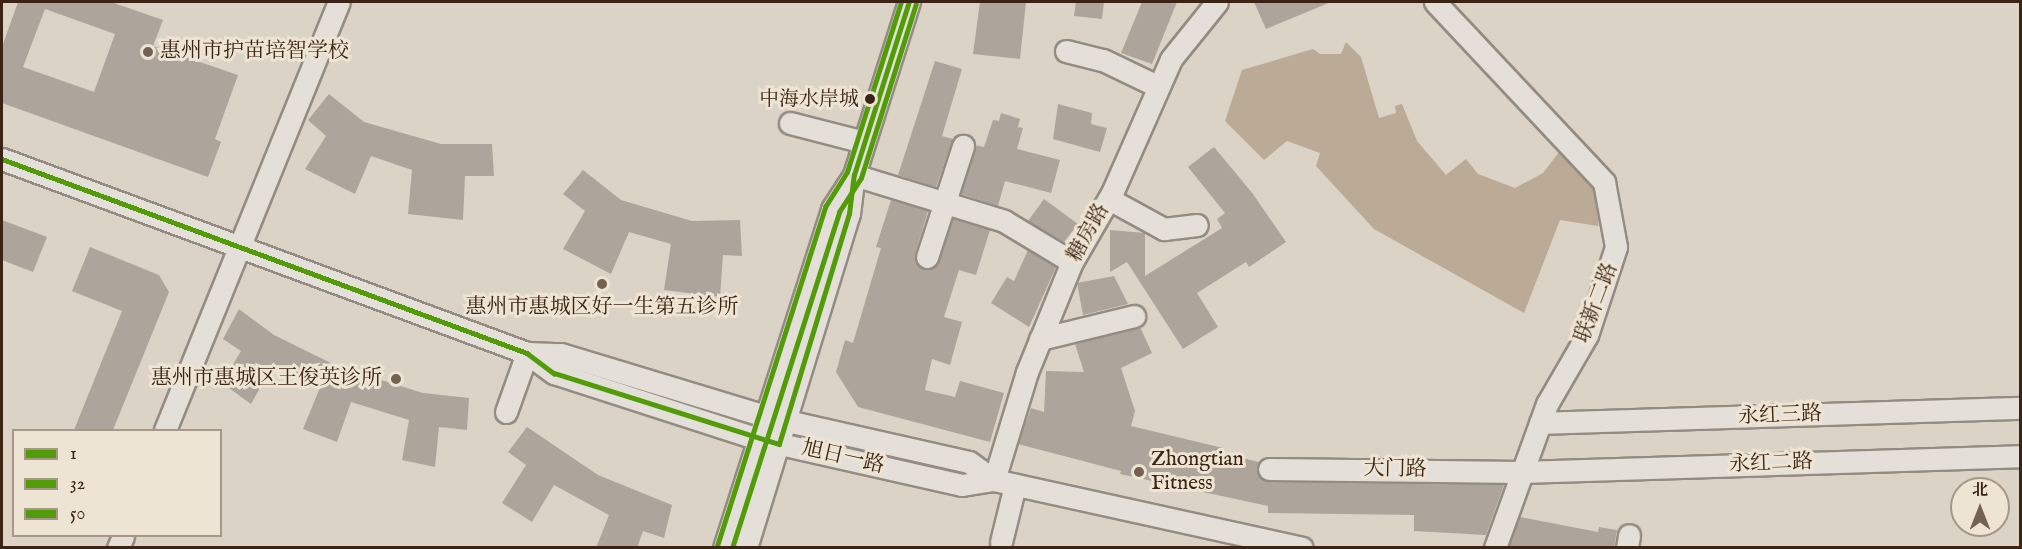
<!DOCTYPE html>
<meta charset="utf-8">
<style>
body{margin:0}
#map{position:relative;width:2022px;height:549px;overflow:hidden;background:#dbd3c5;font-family:"IM FELL English","Noto Serif SC",serif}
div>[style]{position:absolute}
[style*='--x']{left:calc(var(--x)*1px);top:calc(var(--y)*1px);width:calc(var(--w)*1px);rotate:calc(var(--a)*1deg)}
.water>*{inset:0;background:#baaa96}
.building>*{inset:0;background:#ada59b}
.roads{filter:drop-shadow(2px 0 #948c82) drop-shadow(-2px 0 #948c82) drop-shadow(0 2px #948c82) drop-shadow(0 -2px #948c82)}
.minor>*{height:21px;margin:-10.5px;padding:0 10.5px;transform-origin:10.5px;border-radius:10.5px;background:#e4e0d9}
.bus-1>*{height:4.5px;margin:-2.25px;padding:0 2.25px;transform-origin:2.25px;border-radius:2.25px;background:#539c09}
.bus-2>*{height:4.5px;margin:-2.25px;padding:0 2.25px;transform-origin:2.25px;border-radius:2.25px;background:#539c09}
.bus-3>*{height:4.5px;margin:-2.25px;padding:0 2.25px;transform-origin:2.25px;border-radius:2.25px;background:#539c09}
.dots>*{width:16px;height:16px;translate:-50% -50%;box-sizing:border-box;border:3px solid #eee4d3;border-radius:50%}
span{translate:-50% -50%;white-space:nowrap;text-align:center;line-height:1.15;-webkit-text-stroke:6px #eee4d3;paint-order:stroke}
.bus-label{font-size:20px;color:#3c2414}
.right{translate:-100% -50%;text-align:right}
.poi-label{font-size:21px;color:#3c2414}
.left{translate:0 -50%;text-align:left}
.street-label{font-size:21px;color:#3c2414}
.frame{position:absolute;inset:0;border:3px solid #3c2414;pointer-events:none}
.legend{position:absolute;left:12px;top:429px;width:210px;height:108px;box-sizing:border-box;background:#eee4d3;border:2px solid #a79787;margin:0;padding:8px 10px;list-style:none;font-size:18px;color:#3c2414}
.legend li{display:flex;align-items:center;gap:12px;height:30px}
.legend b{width:30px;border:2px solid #a79787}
.north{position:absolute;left:1950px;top:477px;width:60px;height:60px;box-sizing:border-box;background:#eee4d3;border:2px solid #a79787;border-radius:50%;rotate:0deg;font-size:16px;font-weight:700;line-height:24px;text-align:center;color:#3c2414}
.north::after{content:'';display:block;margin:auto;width:21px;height:27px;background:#746152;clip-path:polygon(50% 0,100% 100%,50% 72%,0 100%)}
</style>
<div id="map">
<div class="water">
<i style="clip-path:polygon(1346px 42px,1361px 57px,1379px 118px,1396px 113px,1395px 106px,1402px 104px,1417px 141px,1446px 175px,1466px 159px,1478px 174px,1515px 188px,1543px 173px,1559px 152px,1584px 172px,1602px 194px,1598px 226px,1560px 220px,1524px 313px,1374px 229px,1316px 166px,1320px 153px,1287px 141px,1264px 160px,1225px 121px,1242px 70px,1313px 49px,1320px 54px,1341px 54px)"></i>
</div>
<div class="building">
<i style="clip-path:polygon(evenodd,18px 2px,111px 2px,163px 20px,153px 46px,238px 75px,215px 139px,221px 142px,208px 177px,2px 103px,2px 47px,18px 2px,45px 9px,115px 34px,94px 92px,23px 67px,45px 9px)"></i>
<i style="clip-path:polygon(980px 2px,1026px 2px,1020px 59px,973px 54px)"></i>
<i style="clip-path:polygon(1076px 2px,1104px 2px,1102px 19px,1074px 16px)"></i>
<i style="clip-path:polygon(1142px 2px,1177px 2px,1152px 64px,1121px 53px)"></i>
<i style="clip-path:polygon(1254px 2px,1331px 2px,1266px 29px)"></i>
<i style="clip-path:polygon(935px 61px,962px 69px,942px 136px,953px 139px,936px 187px,898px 175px)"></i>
<i style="clip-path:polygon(329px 94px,364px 122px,441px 144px,492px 144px,494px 176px,465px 176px,463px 220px,408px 214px,412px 170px,371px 156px,355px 194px,305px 169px,326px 136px,308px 120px)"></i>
<i style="clip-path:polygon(1058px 104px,1092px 113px,1091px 124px,1107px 128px,1100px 152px,1053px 139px)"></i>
<i style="clip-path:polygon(1001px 113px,1020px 119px,1018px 127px,1023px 128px,1017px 149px,1060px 160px,1051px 193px,1005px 181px,998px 206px,961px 194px,975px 145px,984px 147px,993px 120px,999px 121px)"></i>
<i style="clip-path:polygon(1214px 147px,1253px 194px,1286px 242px,1249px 267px,1246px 262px,1197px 293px,1218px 327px,1183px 349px,1127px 262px,1110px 272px,1110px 230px,1145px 233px,1145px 276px,1222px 228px,1217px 219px,1225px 213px,1188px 167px)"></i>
<i style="clip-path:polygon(583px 170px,621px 200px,692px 221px,740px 220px,742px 256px,723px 255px,720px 297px,664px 290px,671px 244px,629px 232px,611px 274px,563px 249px,585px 211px,563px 194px)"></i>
<i style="clip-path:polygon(1044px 199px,1078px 224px,1064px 242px,1028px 221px)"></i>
<i style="clip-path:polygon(891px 200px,928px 211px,915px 254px,917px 265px,924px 269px,930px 269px,939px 261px,953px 219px,990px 230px,976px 275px,959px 270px,944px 317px,962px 322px,950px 365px,932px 359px,925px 390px,955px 397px,960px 381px,1004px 393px,990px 442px,858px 407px,836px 372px,845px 340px,853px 343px,881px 248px,876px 247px)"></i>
<i style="clip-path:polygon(2px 220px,47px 237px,33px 272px,2px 260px)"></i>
<i style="clip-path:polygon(90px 247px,159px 275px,169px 292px,113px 430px,74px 430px,122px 311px,72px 291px)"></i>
<i style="clip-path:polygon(1028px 250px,1056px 267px,1029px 327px,991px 303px,1007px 277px,1014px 281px)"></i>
<i style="clip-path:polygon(1114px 276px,1128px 304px,1083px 315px,1077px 283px)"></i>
<i style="clip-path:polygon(239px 309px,274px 335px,339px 367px,423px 393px,469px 398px,467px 430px,439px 427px,435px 467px,402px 460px,409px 420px,351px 402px,337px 442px,303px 429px,319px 390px,272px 367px,251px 404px,222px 383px,241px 351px,223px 339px)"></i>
<i style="clip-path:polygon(1140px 327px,1152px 353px,1121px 368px,1135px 411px,1131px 426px,1223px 448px,1222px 453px,1259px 462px,1258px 475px,1268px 482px,1504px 485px,1486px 535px,1414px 531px,1414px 515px,1268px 513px,1268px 506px,1120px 474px,1121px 471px,1018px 444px,1031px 408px,1044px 412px,1046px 371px,1084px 372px,1075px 344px)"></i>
<i style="clip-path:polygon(527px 427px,598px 475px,672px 505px,664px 538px,643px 531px,637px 548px,596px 548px,609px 515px,554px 485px,532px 522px,502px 503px,526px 465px,508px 452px)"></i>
<i style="clip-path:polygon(1520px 517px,1598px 532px,1599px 527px,1617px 530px,1614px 548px,1509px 548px)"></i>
</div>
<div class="roads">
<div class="minor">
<i style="--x:1435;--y:2;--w:247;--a:46.8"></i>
<i style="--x:1604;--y:182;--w:66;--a:79.5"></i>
<i style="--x:1616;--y:247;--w:93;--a:108.2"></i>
<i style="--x:1587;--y:335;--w:80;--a:120.1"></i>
<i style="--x:1547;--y:404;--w:153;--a:109.9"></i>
<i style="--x:1066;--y:51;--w:38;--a:14"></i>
<i style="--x:1103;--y:60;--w:60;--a:25.7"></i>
<i style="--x:790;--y:123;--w:76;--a:14.4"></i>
<i style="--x:2;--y:159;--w:560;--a:20.28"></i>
<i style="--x:527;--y:353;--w:34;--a:37"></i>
<i style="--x:554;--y:373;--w:214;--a:17.9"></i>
<i style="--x:758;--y:439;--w:209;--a:12.7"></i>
<i style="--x:962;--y:485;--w:32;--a:-9"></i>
<i style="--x:994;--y:480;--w:315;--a:12.4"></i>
<i style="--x:854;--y:175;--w:157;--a:17"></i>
<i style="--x:1004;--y:221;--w:79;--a:31.1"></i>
<i style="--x:1109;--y:199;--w:63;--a:28.6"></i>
<i style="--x:1164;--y:229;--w:33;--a:-7"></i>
<i style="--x:927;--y:257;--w:117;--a:-72"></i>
<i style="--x:1040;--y:339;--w:97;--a:-13.7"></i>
<i style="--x:527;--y:353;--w:34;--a:2"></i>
<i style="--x:561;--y:354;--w:213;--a:16.9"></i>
<i style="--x:765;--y:416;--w:209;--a:12.7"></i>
<i style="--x:969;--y:462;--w:31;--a:36"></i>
<i style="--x:506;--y:412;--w:63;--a:-70.4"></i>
<i style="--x:1540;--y:423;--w:480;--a:-1.8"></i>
<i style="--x:165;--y:430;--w:462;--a:-67.9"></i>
<i style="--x:1269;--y:469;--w:252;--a:0.7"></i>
<i style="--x:1521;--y:472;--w:499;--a:-1.8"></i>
<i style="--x:994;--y:480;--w:113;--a:-73"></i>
<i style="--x:1027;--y:372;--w:119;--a:-67.8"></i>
<i style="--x:1072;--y:262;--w:80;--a:-59.9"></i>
<i style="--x:1112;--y:193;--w:146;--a:-66.2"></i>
<i style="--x:1171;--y:59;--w:73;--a:-51.1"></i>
<i style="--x:1001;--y:542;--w:59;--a:-76.2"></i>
<i style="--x:118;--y:548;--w:13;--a:-67"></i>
<i style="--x:724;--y:548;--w:356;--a:-72.3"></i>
<i style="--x:832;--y:209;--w:37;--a:-57"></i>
<i style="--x:746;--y:548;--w:350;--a:-72.9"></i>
<i style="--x:849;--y:214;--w:39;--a:-83"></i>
<i style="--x:854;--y:175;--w:182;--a:-72.4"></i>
<i style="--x:1627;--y:548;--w:13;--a:-81"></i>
</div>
</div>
<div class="bus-1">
<i style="--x:2;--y:159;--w:560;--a:20.28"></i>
<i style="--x:527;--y:353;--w:34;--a:37"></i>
<i style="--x:554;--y:373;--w:236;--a:17.5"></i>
<i style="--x:779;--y:444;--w:240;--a:-73.1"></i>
<i style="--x:849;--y:214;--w:39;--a:-83"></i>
<i style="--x:854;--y:175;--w:182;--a:-72.4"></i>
</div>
<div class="bus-2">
<i style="--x:732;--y:548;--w:353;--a:-72.3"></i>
<i style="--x:839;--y:212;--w:40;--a:-57.1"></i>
<i style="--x:861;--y:178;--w:182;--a:-72.5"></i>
</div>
<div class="bus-3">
<i style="--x:717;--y:546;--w:356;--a:-72.3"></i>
<i style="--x:825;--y:207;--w:41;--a:-57.8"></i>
<i style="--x:847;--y:172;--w:178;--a:-72.4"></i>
</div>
<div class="dots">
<i style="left:148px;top:52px;background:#746152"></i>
<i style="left:870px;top:99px;background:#3c2414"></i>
<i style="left:602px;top:284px;background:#746152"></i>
<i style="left:396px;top:379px;background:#746152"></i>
<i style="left:1139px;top:472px;background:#746152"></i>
</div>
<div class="bus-label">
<span class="right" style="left:859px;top:99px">中海水岸城</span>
</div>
<div class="poi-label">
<span class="left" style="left:160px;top:52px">惠州市护苗培智学校</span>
<span style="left:602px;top:308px">惠州市惠城区好一生第五诊所</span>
<span class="right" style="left:382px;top:379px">惠州市惠城区王俊英诊所</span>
<span class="left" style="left:1151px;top:472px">Zhongtian<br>Fitness</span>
</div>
<div class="street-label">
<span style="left:1089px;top:233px;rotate:-61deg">糖房路</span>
<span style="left:1597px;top:303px;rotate:-69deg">联新二路</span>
<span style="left:1780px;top:416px;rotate:-2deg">永红三路</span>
<span style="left:843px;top:458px;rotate:13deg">旭日一路</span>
<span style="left:1771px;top:464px;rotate:-2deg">永红二路</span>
<span style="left:1395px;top:470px;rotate:1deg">大门路</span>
</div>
<div class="frame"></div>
<ul class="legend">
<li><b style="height:8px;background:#539c09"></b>1</li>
<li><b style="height:8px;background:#539c09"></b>32</li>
<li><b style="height:8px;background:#539c09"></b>50</li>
</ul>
<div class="north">北</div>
</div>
